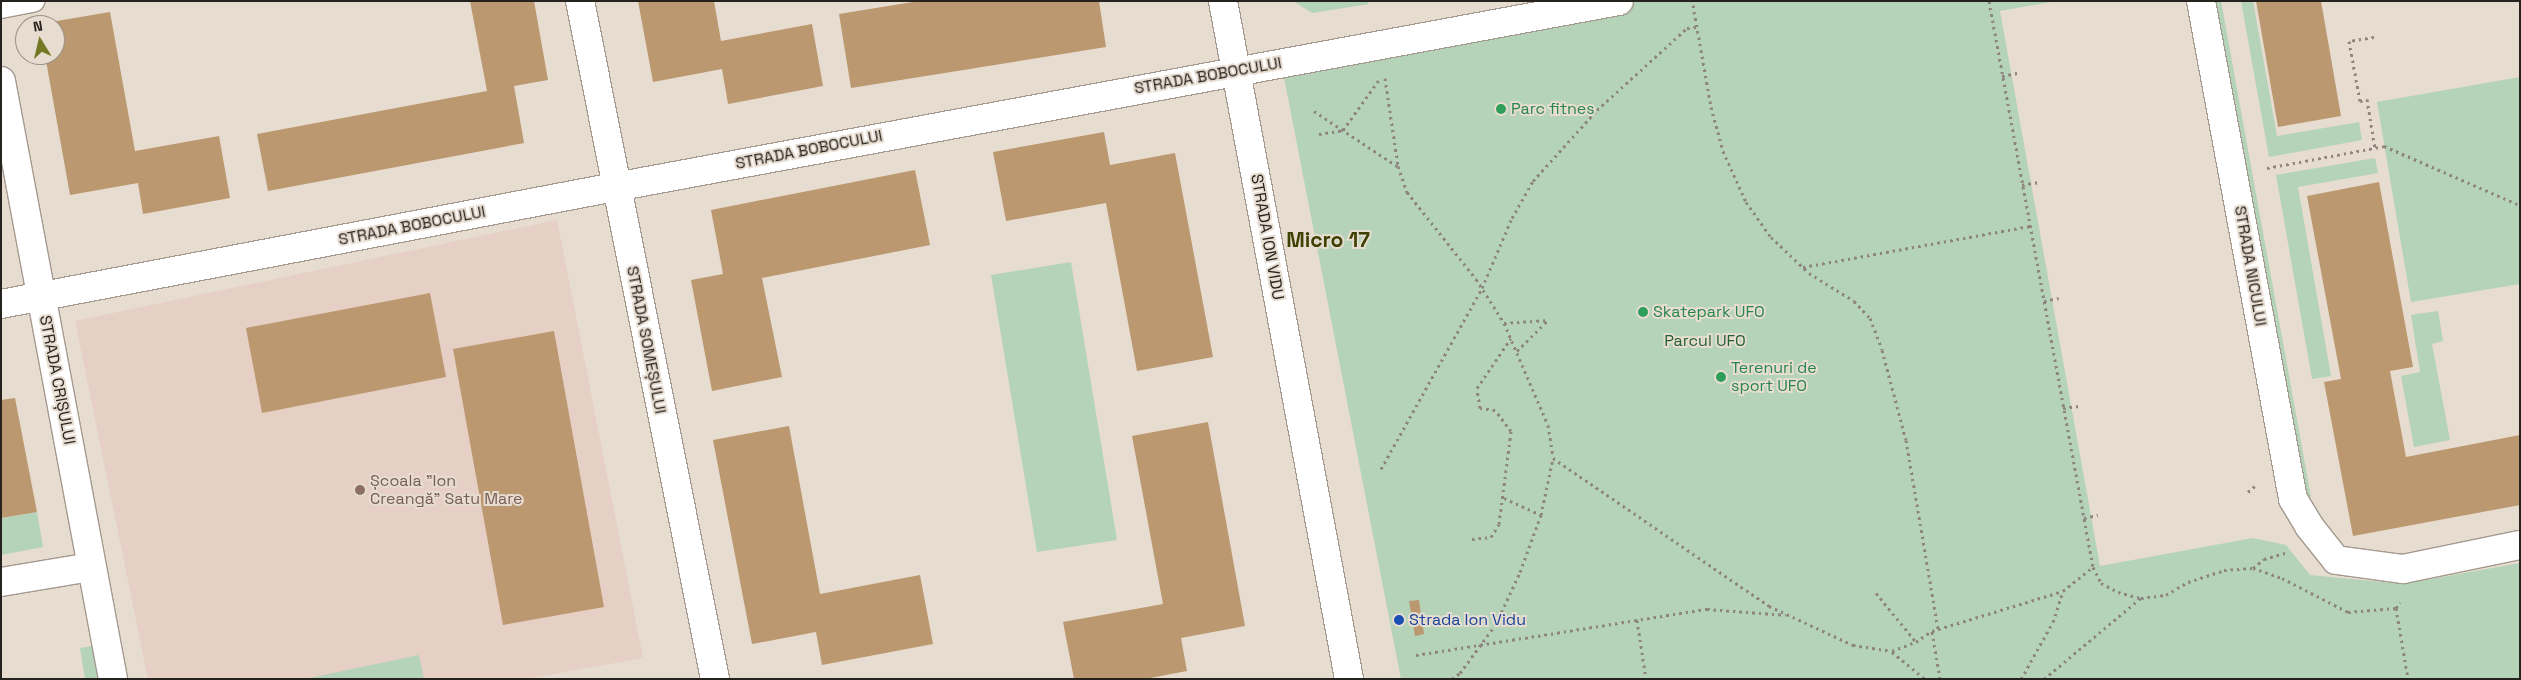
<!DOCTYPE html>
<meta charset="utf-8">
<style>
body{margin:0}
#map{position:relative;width:2521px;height:680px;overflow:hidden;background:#e7dcd0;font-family:"Space Grotesk",sans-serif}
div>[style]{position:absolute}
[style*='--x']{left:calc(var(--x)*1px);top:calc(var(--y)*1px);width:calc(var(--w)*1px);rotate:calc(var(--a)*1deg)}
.education>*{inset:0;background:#e6cfc4}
.green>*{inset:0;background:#b4d3b8}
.building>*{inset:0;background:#bb986f}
.path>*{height:3px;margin-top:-1.5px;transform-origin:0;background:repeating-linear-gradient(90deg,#8e867e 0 2.5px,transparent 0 6.5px)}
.roads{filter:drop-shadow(1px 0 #a3998e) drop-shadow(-1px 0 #a3998e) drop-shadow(0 1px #a3998e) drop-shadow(0 -1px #a3998e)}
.service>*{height:22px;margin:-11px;padding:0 11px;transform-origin:11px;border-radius:11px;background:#fff}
.minor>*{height:28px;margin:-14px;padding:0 14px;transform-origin:14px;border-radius:14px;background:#fff}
.tertiary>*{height:28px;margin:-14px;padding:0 14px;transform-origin:14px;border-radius:14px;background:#fff}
.dots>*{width:14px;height:14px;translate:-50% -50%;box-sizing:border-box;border:2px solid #e7dcd0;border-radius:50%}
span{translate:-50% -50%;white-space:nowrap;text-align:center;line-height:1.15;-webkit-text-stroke:4px #e7dcd0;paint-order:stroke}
.street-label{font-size:16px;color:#26221e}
.leisure-label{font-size:16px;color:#27864d}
.left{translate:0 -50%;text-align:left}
.park-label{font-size:16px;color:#226132}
.education-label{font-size:16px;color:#785e54}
.transit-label{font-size:16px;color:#164399}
.district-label{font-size:21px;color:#3d4101;font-weight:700}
.frame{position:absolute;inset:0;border:2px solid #26221e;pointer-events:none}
.north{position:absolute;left:15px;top:15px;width:50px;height:50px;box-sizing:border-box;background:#e7dcd0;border:1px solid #9a9289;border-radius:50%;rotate:351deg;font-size:14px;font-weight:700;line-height:20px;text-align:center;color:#26221e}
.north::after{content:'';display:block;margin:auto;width:18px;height:22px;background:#737923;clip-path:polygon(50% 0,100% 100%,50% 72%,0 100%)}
</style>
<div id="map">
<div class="education">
<i style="clip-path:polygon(557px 220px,643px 658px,525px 679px,148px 679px,75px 321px)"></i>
</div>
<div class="green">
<i style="clip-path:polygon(1293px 1px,1367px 1px,1369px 4px,1312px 13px)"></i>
<i style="clip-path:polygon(1619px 1px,2057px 1px,2000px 11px,2100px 566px,2253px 538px,2286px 545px,2310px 575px,2403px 584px,2520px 563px,2520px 679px,1401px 679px,1281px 62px)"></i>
<i style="clip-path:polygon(2214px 1px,2221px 1px,2311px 497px,2304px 500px)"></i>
<i style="clip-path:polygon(2241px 1px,2253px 1px,2277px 136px,2359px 122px,2362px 140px,2269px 157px)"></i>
<i style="clip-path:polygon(2520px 77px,2520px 284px,2411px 302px,2377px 102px)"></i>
<i style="clip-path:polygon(2375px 158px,2378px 173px,2298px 187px,2331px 376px,2312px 379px,2276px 175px)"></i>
<i style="clip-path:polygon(1071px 262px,1117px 540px,1037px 552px,991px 275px)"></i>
<i style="clip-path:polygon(2438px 311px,2443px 341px,2432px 344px,2450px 440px,2414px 447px,2401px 376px,2420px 372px,2411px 315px)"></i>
<i style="clip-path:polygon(37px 512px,43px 547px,1px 555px,1px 518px)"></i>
<i style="clip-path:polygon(106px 644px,113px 679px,85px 679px,80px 648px)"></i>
<i style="clip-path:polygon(419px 655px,424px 679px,305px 679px)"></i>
</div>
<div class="building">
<i style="clip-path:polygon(470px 1px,534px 1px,548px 80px,514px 86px,524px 143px,268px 191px,257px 134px,487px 91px)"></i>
<i style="clip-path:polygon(638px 1px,714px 1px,721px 41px,812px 24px,823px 86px,728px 104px,722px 69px,653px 82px)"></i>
<i style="clip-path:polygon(919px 1px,1099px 1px,1106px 47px,851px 88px,839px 14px)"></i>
<i style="clip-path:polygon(2256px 1px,2321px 1px,2341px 116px,2278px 127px)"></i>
<i style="clip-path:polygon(110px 12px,135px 151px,219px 136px,230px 198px,143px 214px,138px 183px,70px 195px,45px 55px,55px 55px,55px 25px,39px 24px)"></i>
<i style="clip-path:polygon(1104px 132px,1110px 165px,1175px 153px,1213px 357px,1137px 371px,1106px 203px,1006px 221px,993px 152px)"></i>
<i style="clip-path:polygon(915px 170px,930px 245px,762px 278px,782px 377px,712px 391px,691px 280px,723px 274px,711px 210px)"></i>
<i style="clip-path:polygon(2379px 182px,2413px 367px,2390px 371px,2406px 457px,2520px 435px,2520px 505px,2353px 536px,2324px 382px,2341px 379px,2307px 196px)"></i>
<i style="clip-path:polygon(430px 293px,446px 377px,262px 413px,246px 328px)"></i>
<i style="clip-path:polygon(554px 331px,604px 607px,503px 625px,453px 349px)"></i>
<i style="clip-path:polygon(15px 398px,37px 512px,1px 518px,1px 400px)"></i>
<i style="clip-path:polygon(1208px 422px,1245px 626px,1181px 638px,1187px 671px,1145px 679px,1074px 679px,1063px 622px,1163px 604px,1132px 436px)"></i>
<i style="clip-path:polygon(789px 426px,820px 594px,920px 575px,933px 644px,822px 665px,816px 632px,752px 644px,713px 440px)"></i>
<i style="clip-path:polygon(1419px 600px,1424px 634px,1415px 636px,1409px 601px)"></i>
</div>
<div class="path">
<i style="--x:1989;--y:1;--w:575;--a:79.59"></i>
<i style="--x:2093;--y:567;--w:18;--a:63"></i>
<i style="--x:2101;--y:583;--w:19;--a:28"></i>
<i style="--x:2118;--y:592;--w:24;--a:15"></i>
<i style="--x:2141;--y:598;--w:25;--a:-7"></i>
<i style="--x:2166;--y:595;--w:26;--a:-31"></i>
<i style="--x:2188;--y:582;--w:38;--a:-18"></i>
<i style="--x:2224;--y:570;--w:29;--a:-4"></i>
<i style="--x:2253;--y:568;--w:31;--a:19"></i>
<i style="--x:2282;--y:578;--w:74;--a:27.3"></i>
<i style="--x:2348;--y:612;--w:48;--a:-4.8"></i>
<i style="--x:2396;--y:608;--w:7;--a:-56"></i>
<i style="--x:1693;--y:5;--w:104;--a:80"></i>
<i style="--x:1711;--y:107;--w:46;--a:74.7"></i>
<i style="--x:1723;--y:151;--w:56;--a:65.7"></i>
<i style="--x:1746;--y:202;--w:43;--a:54.5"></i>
<i style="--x:1771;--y:237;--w:52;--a:43.5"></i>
<i style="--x:1809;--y:273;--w:53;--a:31.9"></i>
<i style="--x:1854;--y:301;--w:23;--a:47"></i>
<i style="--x:1870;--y:318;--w:34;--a:69"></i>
<i style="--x:1882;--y:350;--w:93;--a:75.1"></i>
<i style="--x:1906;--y:440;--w:192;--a:80.4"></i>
<i style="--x:2374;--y:37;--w:25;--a:171"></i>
<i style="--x:2349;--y:41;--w:61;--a:79.6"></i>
<i style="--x:2360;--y:101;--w:7;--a:-16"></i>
<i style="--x:2367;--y:99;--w:51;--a:80.9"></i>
<i style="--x:2002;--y:76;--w:16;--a:-11"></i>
<i style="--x:1385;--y:78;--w:89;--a:81.6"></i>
<i style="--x:1398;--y:166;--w:28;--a:71"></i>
<i style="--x:1407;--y:192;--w:111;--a:51.6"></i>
<i style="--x:1476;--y:279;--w:52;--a:57.5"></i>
<i style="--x:1504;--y:323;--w:111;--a:66.7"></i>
<i style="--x:1548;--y:425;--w:33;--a:81"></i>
<i style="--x:1553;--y:458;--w:262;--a:34.4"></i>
<i style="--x:1769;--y:606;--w:93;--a:24.9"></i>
<i style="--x:1853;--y:645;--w:39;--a:9"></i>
<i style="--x:1892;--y:651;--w:26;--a:-21"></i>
<i style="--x:1916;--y:642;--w:19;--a:-35"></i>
<i style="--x:1314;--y:111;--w:100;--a:33.5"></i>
<i style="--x:1319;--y:134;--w:24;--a:-9"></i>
<i style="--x:1343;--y:130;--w:62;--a:-54.2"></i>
<i style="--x:2267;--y:168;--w:119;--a:-10.6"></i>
<i style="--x:2384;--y:146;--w:148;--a:23.5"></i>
<i style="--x:2022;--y:185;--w:17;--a:-10"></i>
<i style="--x:1803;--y:267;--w:231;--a:-10.2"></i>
<i style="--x:2044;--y:301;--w:15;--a:-11"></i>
<i style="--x:1504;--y:323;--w:44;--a:-3.9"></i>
<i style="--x:1517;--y:351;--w:42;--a:-45"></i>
<i style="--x:2063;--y:408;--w:16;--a:-7"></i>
<i style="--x:1381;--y:469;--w:207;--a:-60.8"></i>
<i style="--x:1482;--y:288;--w:76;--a:-66.8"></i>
<i style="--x:1512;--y:218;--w:43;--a:-60.4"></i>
<i style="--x:1533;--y:181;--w:96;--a:-48"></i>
<i style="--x:1597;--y:110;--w:122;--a:-42.3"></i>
<i style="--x:1687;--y:28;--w:10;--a:-6"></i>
<i style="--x:2248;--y:492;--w:9;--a:-41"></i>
<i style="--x:1504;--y:498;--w:41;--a:24.7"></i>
<i style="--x:2084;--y:518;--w:14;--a:-12"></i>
<i style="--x:1472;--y:539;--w:19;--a:-6"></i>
<i style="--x:1491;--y:537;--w:15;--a:-58"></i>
<i style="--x:1499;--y:524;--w:94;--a:-82.6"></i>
<i style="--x:1511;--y:431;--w:26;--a:-127"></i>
<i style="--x:1495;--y:410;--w:15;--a:-172"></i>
<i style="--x:1480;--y:408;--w:20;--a:-99"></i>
<i style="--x:1477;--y:388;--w:60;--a:-55.8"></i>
<i style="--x:2253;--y:568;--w:14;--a:-39"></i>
<i style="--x:2264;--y:559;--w:25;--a:-16"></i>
<i style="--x:1876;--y:593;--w:63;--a:50.8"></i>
<i style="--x:2396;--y:608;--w:72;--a:80.4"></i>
<i style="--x:1637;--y:620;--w:60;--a:81.3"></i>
<i style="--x:1892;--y:652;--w:43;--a:39.3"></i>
<i style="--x:1416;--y:655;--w:295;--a:-9"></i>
<i style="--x:1707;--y:609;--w:79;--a:4.3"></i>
<i style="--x:1452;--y:679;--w:10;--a:-37"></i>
<i style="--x:1460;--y:673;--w:61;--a:-53.7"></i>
<i style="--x:1496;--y:624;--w:57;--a:-65.2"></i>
<i style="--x:1520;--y:572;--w:61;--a:-69.8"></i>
<i style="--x:1541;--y:515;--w:58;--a:-78.1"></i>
<i style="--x:1940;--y:679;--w:49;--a:-99.5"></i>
<i style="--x:1932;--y:631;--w:137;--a:-17"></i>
<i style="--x:2063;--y:591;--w:38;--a:-39"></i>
<i style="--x:2021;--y:679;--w:65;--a:-60.7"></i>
<i style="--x:2053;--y:622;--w:32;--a:-72"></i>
<i style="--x:2044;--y:679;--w:126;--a:-39.9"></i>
</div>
<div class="roads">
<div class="service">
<i style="--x:1;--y:7;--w:33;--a:-11"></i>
</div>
<div class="minor">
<i style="--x:580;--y:1;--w:691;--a:78.74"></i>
<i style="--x:2201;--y:1;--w:506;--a:79.53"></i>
<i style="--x:2293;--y:499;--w:31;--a:59"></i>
<i style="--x:2309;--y:526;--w:43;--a:51.5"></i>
<i style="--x:2336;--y:560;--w:68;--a:7.7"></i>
<i style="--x:2403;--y:569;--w:119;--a:-11.6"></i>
<i style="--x:1;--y:81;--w:608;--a:79.39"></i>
<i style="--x:1;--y:304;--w:625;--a:-10.79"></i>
<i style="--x:615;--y:187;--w:1021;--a:-10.5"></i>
<i style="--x:1;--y:582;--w:91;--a:-9.5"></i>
</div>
<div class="tertiary">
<i style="--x:1223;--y:1;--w:690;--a:79.47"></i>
</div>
</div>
<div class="dots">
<i style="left:1501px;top:109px;background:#2e9e5b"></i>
<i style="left:1643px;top:312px;background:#2e9e5b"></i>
<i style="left:1721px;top:377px;background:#2e9e5b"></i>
<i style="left:360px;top:490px;background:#8d6e63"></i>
<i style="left:1399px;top:620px;background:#1a4fb4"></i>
</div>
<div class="street-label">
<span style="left:1208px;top:76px;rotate:-10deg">STRADA BOBOCULUI</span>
<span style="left:809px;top:150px;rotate:-11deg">STRADA BOBOCULUI</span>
<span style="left:412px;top:226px;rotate:-11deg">STRADA BOBOCULUI</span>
<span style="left:1267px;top:237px;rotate:80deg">STRADA ION VIDU</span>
<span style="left:2250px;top:266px;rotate:80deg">STRADA NICULUI</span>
<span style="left:646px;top:340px;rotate:79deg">STRADA SOMEȘULUI</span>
<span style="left:57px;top:380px;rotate:79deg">STRADA CRIȘULUI</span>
</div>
<div class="leisure-label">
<span class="left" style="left:1511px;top:109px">Parc fitnes</span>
<span class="left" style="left:1653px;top:312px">Skatepark UFO</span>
<span class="left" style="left:1731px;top:377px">Terenuri de<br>sport UFO</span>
</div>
<div class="park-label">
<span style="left:1705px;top:341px">Parcul UFO</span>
</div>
<div class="education-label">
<span class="left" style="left:370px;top:490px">Școala "Ion<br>Creangă" Satu Mare</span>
</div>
<div class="transit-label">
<span class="left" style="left:1409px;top:620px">Strada Ion Vidu</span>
</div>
<div class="district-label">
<span style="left:1328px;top:240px">Micro 17</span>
</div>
<div class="frame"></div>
<div class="north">N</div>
</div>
